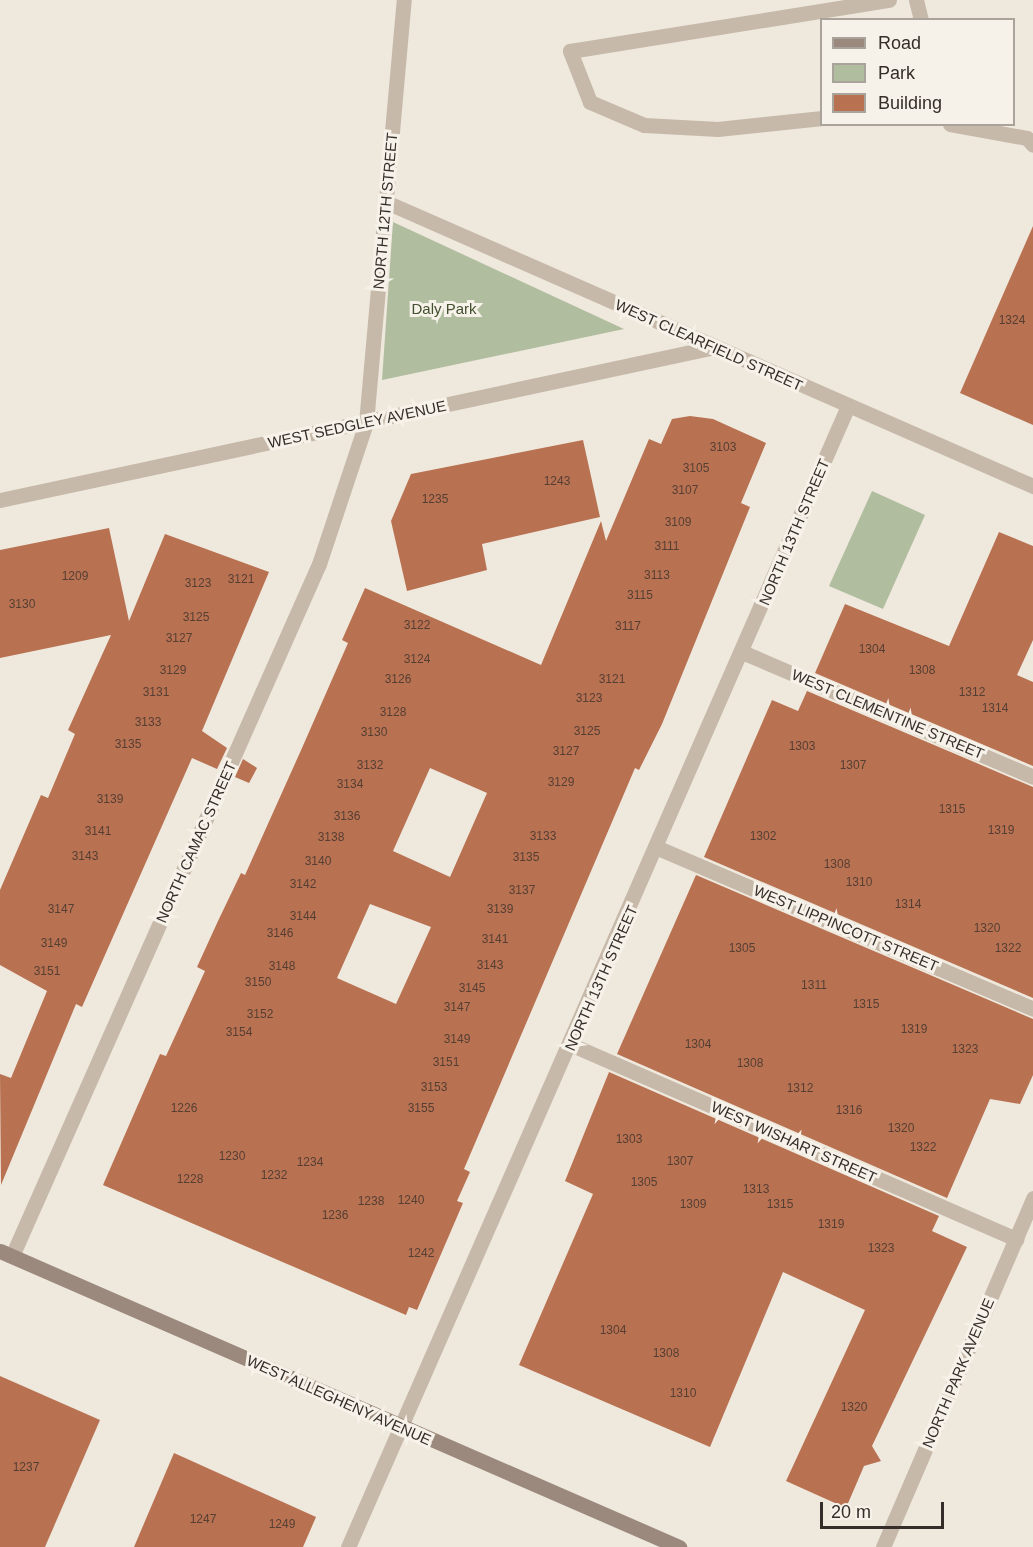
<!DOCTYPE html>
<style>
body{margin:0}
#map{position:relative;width:1033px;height:1547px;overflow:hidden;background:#efe8dd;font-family:Helvetica,sans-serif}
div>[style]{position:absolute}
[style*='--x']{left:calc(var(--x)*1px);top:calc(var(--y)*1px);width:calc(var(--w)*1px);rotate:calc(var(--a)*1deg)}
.green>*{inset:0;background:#b0bd9f}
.building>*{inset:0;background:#b87252}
.service>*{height:15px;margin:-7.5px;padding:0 7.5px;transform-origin:7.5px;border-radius:7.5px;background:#c6b9aa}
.minor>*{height:15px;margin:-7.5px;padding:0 7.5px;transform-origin:7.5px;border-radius:7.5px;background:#c6b9aa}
.secondary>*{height:15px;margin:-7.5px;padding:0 7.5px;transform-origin:7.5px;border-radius:7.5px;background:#9a897c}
span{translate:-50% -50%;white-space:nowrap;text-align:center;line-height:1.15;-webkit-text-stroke:6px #f7f2e9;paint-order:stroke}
.number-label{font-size:12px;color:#563e33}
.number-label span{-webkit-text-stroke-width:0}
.street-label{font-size:15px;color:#352d29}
.park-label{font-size:15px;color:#42502f}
.legend{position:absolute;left:820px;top:18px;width:195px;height:108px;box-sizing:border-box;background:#f7f2e9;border:2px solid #a9a39c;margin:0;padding:8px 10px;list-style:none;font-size:18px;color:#352d29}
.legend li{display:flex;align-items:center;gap:12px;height:30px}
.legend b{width:30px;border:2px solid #a9a39c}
.scale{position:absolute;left:820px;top:1502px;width:124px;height:27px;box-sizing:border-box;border:3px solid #352d29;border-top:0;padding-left:8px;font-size:18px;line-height:21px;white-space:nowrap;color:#352d29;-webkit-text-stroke:4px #f7f2e9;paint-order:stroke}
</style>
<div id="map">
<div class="green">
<i style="clip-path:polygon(393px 222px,624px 329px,382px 380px)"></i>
<i style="clip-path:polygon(872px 491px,925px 515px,883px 609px,829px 586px)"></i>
</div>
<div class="building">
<i style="clip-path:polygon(1033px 226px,1033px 425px,960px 393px)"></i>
<i style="clip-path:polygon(evenodd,690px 416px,713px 419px,766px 443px,741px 503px,750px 507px,662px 724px,639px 770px,635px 768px,464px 1169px,470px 1172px,457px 1201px,463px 1203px,417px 1310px,409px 1307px,406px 1315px,103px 1185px,160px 1054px,166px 1056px,205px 971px,197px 967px,218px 921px,241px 873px,245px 875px,302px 748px,348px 643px,342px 640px,365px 588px,541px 665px,601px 521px,606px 541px,649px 439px,661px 444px,672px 419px,690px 416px,430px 768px,487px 793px,450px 877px,393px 851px,430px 768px,690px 416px,370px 904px,431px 927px,396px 1004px,337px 978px,370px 904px)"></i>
<i style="clip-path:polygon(583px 440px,600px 517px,482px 544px,487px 570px,407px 591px,391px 521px,411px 474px)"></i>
<i style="clip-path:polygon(109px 528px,129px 621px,165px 534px,269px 572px,202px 731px,227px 748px,217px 769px,192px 758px,82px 1007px,76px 1004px,1px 1185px,0 1074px,11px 1078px,47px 991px,0 965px,0 890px,41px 795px,48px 798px,75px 734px,68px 730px,111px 635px,0 658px,0 550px)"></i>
<i style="clip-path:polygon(999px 532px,1033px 546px,1033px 640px,1017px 675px,1033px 682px,1033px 766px,815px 673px,845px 604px,949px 646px)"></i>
<i style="clip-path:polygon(807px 691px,1033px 787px,1033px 998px,704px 857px,772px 700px,798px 711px)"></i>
<i style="clip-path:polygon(243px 759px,257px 768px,249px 783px,235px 777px)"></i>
<i style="clip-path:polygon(696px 875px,1033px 1019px,1033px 1075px,1020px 1104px,990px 1099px,947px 1198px,617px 1054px)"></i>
<i style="clip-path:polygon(609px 1072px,939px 1216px,932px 1231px,967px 1247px,872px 1446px,881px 1461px,864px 1466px,846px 1508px,786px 1481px,865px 1310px,783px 1272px,710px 1447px,519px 1365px,593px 1194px,565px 1181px)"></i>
<i style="clip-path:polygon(0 1376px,100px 1420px,45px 1547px,0 1547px)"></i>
<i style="clip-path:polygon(174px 1453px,316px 1517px,303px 1547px,134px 1547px)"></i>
</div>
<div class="service">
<i style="--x:916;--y:0;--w:21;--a:76"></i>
<i style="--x:822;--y:118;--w:105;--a:174"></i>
<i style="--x:718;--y:129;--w:74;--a:-176.9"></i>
<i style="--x:644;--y:125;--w:59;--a:-156.9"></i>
<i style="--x:590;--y:102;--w:55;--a:-111.4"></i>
<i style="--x:570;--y:51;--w:323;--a:-9.1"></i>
<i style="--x:950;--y:124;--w:78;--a:10.3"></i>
<i style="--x:1027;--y:138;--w:9;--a:49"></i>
</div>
<div class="minor">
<i style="--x:386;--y:202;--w:707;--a:23.7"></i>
<i style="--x:0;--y:500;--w:730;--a:-12.09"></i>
<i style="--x:742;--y:652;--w:317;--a:23.2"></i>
<i style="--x:658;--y:848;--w:408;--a:23.2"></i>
<i style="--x:572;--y:1045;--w:485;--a:23.6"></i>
<i style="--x:12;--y:1256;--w:757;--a:-66.08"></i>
<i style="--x:319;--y:564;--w:149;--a:-71.6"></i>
<i style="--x:366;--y:423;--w:425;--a:-84.9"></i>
<i style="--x:348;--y:1547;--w:1246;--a:-66.34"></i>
<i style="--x:883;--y:1547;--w:380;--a:-66.7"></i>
</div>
<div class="secondary">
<i style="--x:0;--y:1251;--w:741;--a:23.55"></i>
</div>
<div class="number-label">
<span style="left:1012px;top:321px">1324</span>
<span style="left:723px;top:448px">3103</span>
<span style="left:696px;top:469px">3105</span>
<span style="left:557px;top:482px">1243</span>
<span style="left:685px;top:491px">3107</span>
<span style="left:435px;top:500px">1235</span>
<span style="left:678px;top:523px">3109</span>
<span style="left:667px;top:547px">3111</span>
<span style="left:657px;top:576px">3113</span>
<span style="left:75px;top:577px">1209</span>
<span style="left:241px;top:580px">3121</span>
<span style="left:198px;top:584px">3123</span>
<span style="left:640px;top:596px">3115</span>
<span style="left:22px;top:605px">3130</span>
<span style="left:196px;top:618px">3125</span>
<span style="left:417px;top:626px">3122</span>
<span style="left:628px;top:627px">3117</span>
<span style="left:179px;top:639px">3127</span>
<span style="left:872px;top:650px">1304</span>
<span style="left:417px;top:660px">3124</span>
<span style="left:173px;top:671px">3129</span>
<span style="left:922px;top:671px">1308</span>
<span style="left:398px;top:680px">3126</span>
<span style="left:612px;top:680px">3121</span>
<span style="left:156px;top:693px">3131</span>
<span style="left:972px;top:693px">1312</span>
<span style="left:589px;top:699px">3123</span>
<span style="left:995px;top:709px">1314</span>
<span style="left:393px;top:713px">3128</span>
<span style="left:148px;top:723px">3133</span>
<span style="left:587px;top:732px">3125</span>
<span style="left:374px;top:733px">3130</span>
<span style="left:128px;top:745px">3135</span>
<span style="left:802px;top:747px">1303</span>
<span style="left:566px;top:752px">3127</span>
<span style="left:370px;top:766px">3132</span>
<span style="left:853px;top:766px">1307</span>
<span style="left:561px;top:783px">3129</span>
<span style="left:350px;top:785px">3134</span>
<span style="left:110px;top:800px">3139</span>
<span style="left:952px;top:810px">1315</span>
<span style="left:347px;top:817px">3136</span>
<span style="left:1001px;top:831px">1319</span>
<span style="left:98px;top:832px">3141</span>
<span style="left:543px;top:837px">3133</span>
<span style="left:763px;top:837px">1302</span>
<span style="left:331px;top:838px">3138</span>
<span style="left:85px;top:857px">3143</span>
<span style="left:526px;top:858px">3135</span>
<span style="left:318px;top:862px">3140</span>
<span style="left:837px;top:865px">1308</span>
<span style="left:859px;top:883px">1310</span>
<span style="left:303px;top:885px">3142</span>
<span style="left:522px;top:891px">3137</span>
<span style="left:908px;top:905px">1314</span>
<span style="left:61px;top:910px">3147</span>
<span style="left:500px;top:910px">3139</span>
<span style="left:303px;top:917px">3144</span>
<span style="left:987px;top:929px">1320</span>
<span style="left:280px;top:934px">3146</span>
<span style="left:495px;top:940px">3141</span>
<span style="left:54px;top:944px">3149</span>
<span style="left:742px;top:949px">1305</span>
<span style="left:1008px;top:949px">1322</span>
<span style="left:490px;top:966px">3143</span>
<span style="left:282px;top:967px">3148</span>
<span style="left:47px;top:972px">3151</span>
<span style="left:258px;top:983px">3150</span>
<span style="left:814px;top:986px">1311</span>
<span style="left:472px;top:989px">3145</span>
<span style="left:866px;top:1005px">1315</span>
<span style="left:457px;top:1008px">3147</span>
<span style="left:260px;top:1015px">3152</span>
<span style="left:914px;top:1030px">1319</span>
<span style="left:239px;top:1033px">3154</span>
<span style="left:457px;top:1040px">3149</span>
<span style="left:698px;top:1045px">1304</span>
<span style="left:965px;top:1050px">1323</span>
<span style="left:446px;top:1063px">3151</span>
<span style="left:750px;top:1064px">1308</span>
<span style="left:434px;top:1088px">3153</span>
<span style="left:800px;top:1089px">1312</span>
<span style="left:184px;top:1109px">1226</span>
<span style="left:421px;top:1109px">3155</span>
<span style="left:849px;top:1111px">1316</span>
<span style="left:901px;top:1129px">1320</span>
<span style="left:629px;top:1140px">1303</span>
<span style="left:923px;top:1148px">1322</span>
<span style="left:232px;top:1157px">1230</span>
<span style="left:680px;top:1162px">1307</span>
<span style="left:310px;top:1163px">1234</span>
<span style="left:274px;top:1176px">1232</span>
<span style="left:190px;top:1180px">1228</span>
<span style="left:644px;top:1183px">1305</span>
<span style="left:756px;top:1190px">1313</span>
<span style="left:411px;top:1201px">1240</span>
<span style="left:371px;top:1202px">1238</span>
<span style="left:693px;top:1205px">1309</span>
<span style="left:780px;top:1205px">1315</span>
<span style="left:335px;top:1216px">1236</span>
<span style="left:831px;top:1225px">1319</span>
<span style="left:881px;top:1249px">1323</span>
<span style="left:421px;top:1254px">1242</span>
<span style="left:613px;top:1331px">1304</span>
<span style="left:666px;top:1354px">1308</span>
<span style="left:683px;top:1394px">1310</span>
<span style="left:854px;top:1408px">1320</span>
<span style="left:26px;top:1468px">1237</span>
<span style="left:203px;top:1520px">1247</span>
<span style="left:282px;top:1525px">1249</span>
</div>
<div class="street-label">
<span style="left:385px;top:211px;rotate:-85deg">NORTH 12TH STREET</span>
<span style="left:709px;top:345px;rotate:24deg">WEST CLEARFIELD STREET</span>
<span style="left:357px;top:424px;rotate:-12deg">WEST SEDGLEY AVENUE</span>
<span style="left:794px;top:532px;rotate:-67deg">NORTH 13TH STREET</span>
<span style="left:888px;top:714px;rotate:23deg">WEST CLEMENTINE STREET</span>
<span style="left:196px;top:842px;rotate:-66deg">NORTH CAMAC STREET</span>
<span style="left:846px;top:928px;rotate:23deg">WEST LIPPINCOTT STREET</span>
<span style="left:601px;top:978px;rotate:-66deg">NORTH 13TH STREET</span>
<span style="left:794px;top:1142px;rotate:24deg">WEST WISHART STREET</span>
<span style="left:958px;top:1373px;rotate:-67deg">NORTH PARK AVENUE</span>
<span style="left:339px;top:1400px;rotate:24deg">WEST ALLEGHENY AVENUE</span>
</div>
<div class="park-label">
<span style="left:444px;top:309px">Daly Park</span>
</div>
<ul class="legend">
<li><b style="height:8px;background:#9a897c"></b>Road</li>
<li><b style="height:16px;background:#b0bd9f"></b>Park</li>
<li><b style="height:16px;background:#b87252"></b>Building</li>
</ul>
<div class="scale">20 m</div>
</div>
